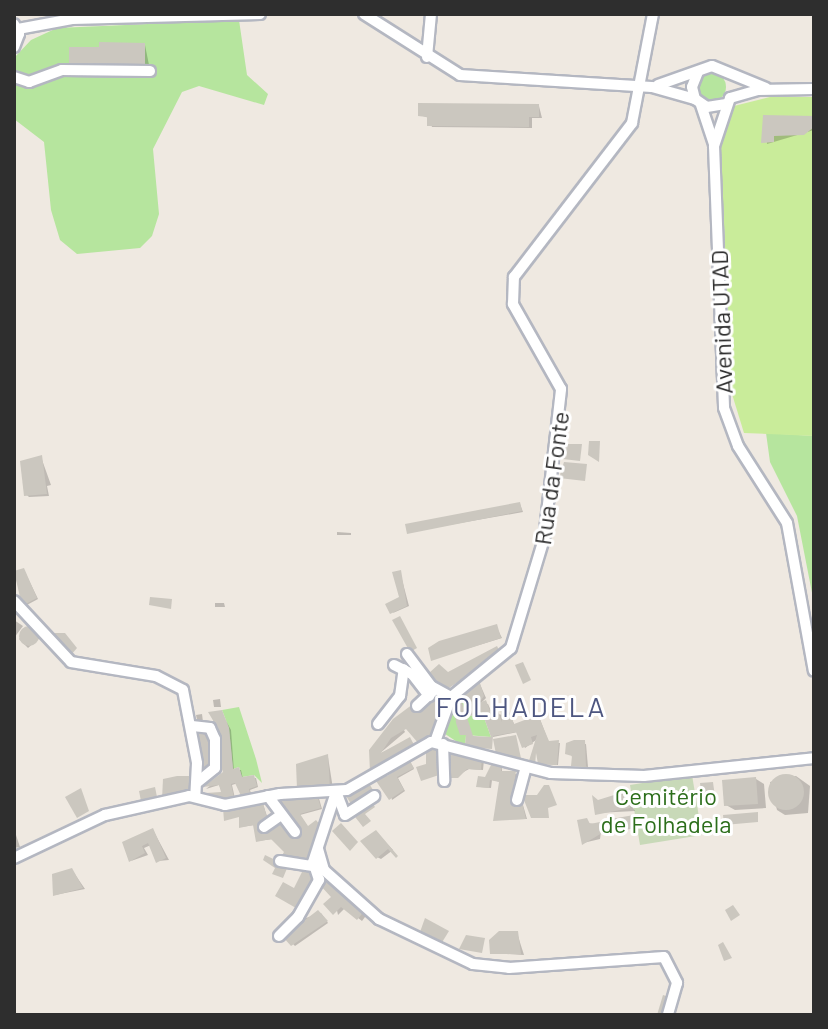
<!DOCTYPE html>
<meta charset="utf-8">
<style>
body{margin:0}
#map{position:relative;width:828px;height:1029px;overflow:hidden;background:#efe9e1;font-family:Barlow,sans-serif}
div>[style]{position:absolute}
[style*='--x']{left:calc(var(--x)*1px);top:calc(var(--y)*1px);width:calc(var(--w)*1px);rotate:calc(var(--a)*1deg)}
.green>*{inset:0;background:#b6e59e}
.round{border-radius:50%}
.cemetery>*{inset:0;background:#c8d9b8}
.pitch>*{inset:0;background:#c9ec9a}
.shadow>*{inset:0;background:#0003}
.building>*{inset:0;background:#cbc7bf}
.roads{filter:drop-shadow(2px 0 #b4b7c1) drop-shadow(-2px 0 #b4b7c1) drop-shadow(0 2px #b4b7c1) drop-shadow(0 -2px #b4b7c1)}
.minor>*{height:10px;margin:-5px;padding:0 5px;transform-origin:5px;border-radius:5px;background:#fff}
span{translate:-50% -50%;white-space:nowrap;text-align:center;line-height:1.15;-webkit-text-stroke:6px #fff;paint-order:stroke}
.street-label{font-size:24px;color:#2e2e2e}
.park-label{font-size:24px;color:#2c6e1b}
.quarter-label{font-size:28px;color:#4d5680;letter-spacing:2px}
.frame{position:absolute;inset:0;border:16px solid #2e2e2e;pointer-events:none}
</style>
<div id="map">
<div class="green">
<i style="clip-path:polygon(239px 20px,247px 75px,268px 94px,264px 105px,199px 86px,182px 92px,153px 149px,159px 214px,152px 236px,140px 248px,77px 254px,60px 240px,51px 210px,44px 142px,14px 119px,14px 58px,31px 40px,57px 28px)"></i>
<i class="round" style="left:698px;top:73px;width:28px;height:28px"></i>
<i style="clip-path:polygon(766px 433px,814px 436px,814px 603px,797px 516px,770px 462px)"></i>
<i style="clip-path:polygon(462px 694px,470px 716px,482px 712px,491px 737px,466px 735px,465px 747px,442px 732px)"></i>
<i style="clip-path:polygon(239px 707px,256px 759px,262px 783px,254px 775px,242px 777px,239px 767px,233px 769px,229px 728px,222px 710px)"></i>
</div>
<div class="cemetery">
<i style="clip-path:polygon(692px 775px,702px 835px,640px 845px,630px 785px)"></i>
</div>
<div class="pitch">
<i style="clip-path:polygon(770px 97px,814px 97px,814px 436px,744px 433px,732px 394px,720px 141px,730px 107px)"></i>
</div>
<div class="shadow">
<i style="clip-path:polygon(145px 45px,150px 70px,76px 68px)"></i>
<i style="clip-path:polygon(539px 106px,542px 118px,532px 118px,532px 128px,432px 127px,429px 118px,420px 115px)"></i>
<i style="clip-path:polygon(765px 117px,814px 117px,814px 130px,767px 144px)"></i>
<i style="clip-path:polygon(41px 457px,51px 485px,47px 486px,49px 496px,29px 497px,26px 494px)"></i>
<i style="clip-path:polygon(520px 504px,523px 512px,409px 532px)"></i>
<i style="clip-path:polygon(337px 532px,351px 533px,351px 535px,337px 535px)"></i>
<i style="clip-path:polygon(24px 570px,38px 599px,25px 606px,14px 573px)"></i>
<i style="clip-path:polygon(400px 572px,409px 606px,393px 613px,402px 598px)"></i>
<i style="clip-path:polygon(215px 603px,224px 603px,225px 607px,215px 607px)"></i>
<i style="clip-path:polygon(14px 620px,23px 626px,14px 638px)"></i>
<i style="clip-path:polygon(31px 626px,42px 636px,28px 648px,19px 639px)"></i>
<i style="clip-path:polygon(496px 626px,502px 638px,433px 659px,430px 650px,442px 643px)"></i>
<i style="clip-path:polygon(499px 650px,501px 654px,448px 688px,448px 674px)"></i>
<i style="clip-path:polygon(479px 682px,486px 698px,480px 704px,488px 704px,492px 713px,503px 715px,506px 706px,515px 726px,540px 719px,549px 743px,560px 743px,558px 765px,542px 764px,539px 738px,525px 748px,518px 732px,493px 737px,484px 713px,472px 715px)"></i>
<i style="clip-path:polygon(220px 699px,221px 707px,214px 707px,213px 700px)"></i>
<i style="clip-path:polygon(221px 712px,231px 730px,234px 771px,241px 770px,243px 779px,256px 778px,258px 787px,250px 790px,252px 797px,238px 783px,232px 785px,236px 803px,228px 802px,225px 784px,225px 801px,213px 795px,223px 794px,219px 785px,206px 789px,226px 773px,224px 744px,210px 713px)"></i>
<i style="clip-path:polygon(202px 714px,203px 722px,198px 724px,196px 715px)"></i>
<i style="clip-path:polygon(398px 718px,405px 732px,379px 754px,410px 739px,416px 748px,372px 770px,371px 750px)"></i>
<i style="clip-path:polygon(586px 744px,588px 767px,575px 766px,568px 745px)"></i>
<i style="clip-path:polygon(448px 750px,484px 760px,483px 770px,469px 769px,453px 778px)"></i>
<i style="clip-path:polygon(328px 757px,333px 789px,304px 785px)"></i>
<i style="clip-path:polygon(410px 761px,414px 769px,398px 778px,405px 791px,392px 800px,388px 778px)"></i>
<i style="clip-path:polygon(502px 765px,502px 773px,517px 774px,512px 806px,523px 805px,527px 819px,495px 820px,501px 782px,492px 780px,491px 788px,480px 787px)"></i>
<i style="clip-path:polygon(796px 776px,810px 786px,808px 813px,785px 815px,777px 810px,770px 782px)"></i>
<i style="clip-path:polygon(756px 779px,764px 784px,766px 808px,735px 810px,726px 805px)"></i>
<i style="clip-path:polygon(318px 795px,322px 809px,300px 815px,308px 827px,322px 828px,306px 867px,274px 839px,257px 841px,255px 825px,241px 827px,262px 801px,269px 822px)"></i>
<i style="clip-path:polygon(628px 799px,635px 811px,597px 813px)"></i>
<i style="clip-path:polygon(580px 822px,602px 825px,600px 839px,583px 843px)"></i>
<i style="clip-path:polygon(14px 829px,20px 847px,14px 848px)"></i>
<i style="clip-path:polygon(153px 830px,169px 860px,158px 861px,151px 845px,144px 848px,148px 855px,131px 861px)"></i>
<i style="clip-path:polygon(376px 832px,393px 850px,381px 859px,377px 857px)"></i>
<i style="clip-path:polygon(72px 870px,85px 889px,55px 895px)"></i>
<i style="clip-path:polygon(334px 897px,368px 913px,362px 921px,345px 908px,338px 915px)"></i>
<i style="clip-path:polygon(321px 913px,328px 923px,295px 946px,286px 937px,306px 918px)"></i>
<i style="clip-path:polygon(517px 933px,524px 955px,492px 953px)"></i>
</div>
<div class="building">
<i style="clip-path:polygon(99px 42px,145px 43px,145px 68px,69px 66px,69px 47px,99px 47px)"></i>
<i style="clip-path:polygon(418px 103px,539px 104px,539px 117px,529px 117px,529px 127px,427px 126px,427px 117px,418px 116px)"></i>
<i style="clip-path:polygon(763px 115px,814px 116px,814px 127px,804px 135px,774px 136px,774px 142px,761px 143px)"></i>
<i style="clip-path:polygon(589px 441px,600px 441px,599px 462px,588px 455px)"></i>
<i style="clip-path:polygon(565px 444px,582px 444px,580px 461px,563px 459px)"></i>
<i style="clip-path:polygon(42px 455px,47px 494px,24px 496px,20px 461px)"></i>
<i style="clip-path:polygon(564px 462px,587px 464px,585px 481px,559px 478px)"></i>
<i style="clip-path:polygon(520px 502px,522px 511px,407px 534px,405px 524px)"></i>
<i style="clip-path:polygon(24px 568px,37px 598px,22px 606px,14px 571px)"></i>
<i style="clip-path:polygon(401px 570px,407px 606px,390px 614px,385px 604px,399px 597px,392px 572px)"></i>
<i style="clip-path:polygon(150px 597px,172px 599px,171px 609px,149px 605px)"></i>
<i style="clip-path:polygon(400px 616px,417px 648px,410px 652px,392px 620px)"></i>
<i style="clip-path:polygon(497px 624px,501px 638px,431px 661px,428px 648px,439px 641px)"></i>
<i class="round" style="left:19px;top:626px;width:20px;height:20px"></i>
<i style="clip-path:polygon(53px 633px,65px 633px,77px 648px,71px 655px,50px 637px)"></i>
<i style="clip-path:polygon(497px 646px,500px 652px,446px 690px,429px 673px,439px 664px,448px 672px)"></i>
<i style="clip-path:polygon(523px 662px,531px 680px,523px 684px,515px 665px)"></i>
<i style="clip-path:polygon(479px 680px,484px 696px,479px 703px,486px 700px,490px 711px,497px 709px,502px 722px,500px 706px,506px 703px,514px 724px,538px 715px,549px 741px,559px 740px,557px 765px,538px 764px,536px 753px,535px 766px,528px 764px,537px 735px,531px 737px,533px 744px,522px 748px,516px 732px,493px 736px,492px 749px,465px 747px,466px 735px,460px 735px,456px 723px,454px 701px,460px 696px,473px 736px,491px 737px,482px 712px,470px 716px,462px 694px)"></i>
<i style="clip-path:polygon(434px 693px,445px 699px,431px 735px,419px 744px,406px 729px,391px 738px,381px 753px,410px 737px,415px 747px,370px 772px,369px 750px,393px 719px,413px 704px,419px 710px)"></i>
<i style="clip-path:polygon(222px 710px,229px 728px,233px 769px,239px 767px,242px 777px,254px 775px,257px 786px,249px 789px,251px 797px,242px 798px,235px 783px,231px 784px,235px 802px,206px 793px,221px 792px,219px 785px,203px 787px,223px 772px,217px 756px,220px 732px,208px 712px)"></i>
<i style="clip-path:polygon(212px 732px,212px 770px,202px 771px,196px 734px)"></i>
<i style="clip-path:polygon(516px 735px,522px 763px,496px 754px,493px 739px)"></i>
<i style="clip-path:polygon(574px 740px,585px 740px,586px 767px,571px 766px,572px 756px,565px 754px,566px 743px)"></i>
<i style="clip-path:polygon(441px 746px,439px 775px,421px 781px,416px 767px,426px 764px,426px 748px)"></i>
<i style="clip-path:polygon(446px 748px,482px 757px,481px 770px,467px 769px,458px 778px,449px 778px)"></i>
<i style="clip-path:polygon(328px 754px,330px 788px,297px 789px,296px 764px)"></i>
<i style="clip-path:polygon(408px 758px,414px 768px,397px 777px,404px 790px,389px 800px,374px 778px,384px 772px,387px 776px,393px 772px,390px 767px)"></i>
<i style="clip-path:polygon(493px 761px,503px 763px,501px 771px,516px 771px,511px 804px,522px 802px,526px 819px,493px 821px,499px 782px,490px 780px,489px 788px,476px 787px,478px 776px,485px 777px)"></i>
<i class="round" style="left:768px;top:774px;width:36px;height:36px"></i>
<i style="clip-path:polygon(177px 776px,190px 776px,194px 791px,162px 799px,163px 779px)"></i>
<i style="clip-path:polygon(756px 777px,758px 804px,724px 806px,722px 780px)"></i>
<i style="clip-path:polygon(368px 782px,375px 793px,353px 807px,346px 796px)"></i>
<i style="clip-path:polygon(713px 782px,716px 805px,703px 806px,700px 783px)"></i>
<i style="clip-path:polygon(544px 785px,549px 785px,557px 805px,548px 808px,549px 818px,531px 818px,522px 795px,537px 795px)"></i>
<i style="clip-path:polygon(155px 787px,157px 797px,141px 801px,139px 791px)"></i>
<i style="clip-path:polygon(81px 788px,89px 811px,77px 818px,65px 797px)"></i>
<i style="clip-path:polygon(627px 791px,630px 808px,595px 815px,592px 795px,598px 800px)"></i>
<i style="clip-path:polygon(316px 792px,321px 808px,300px 814px,308px 826px,316px 820px,321px 826px,307px 861px,280px 859px,284px 852px,271px 839px,256px 842px,253px 825px,239px 828px,239px 817px,224px 821px,223px 808px,262px 799px,268px 822px,282px 817px,292px 825px,275px 800px)"></i>
<i style="clip-path:polygon(371px 801px,375px 807px,365px 814px,371px 821px,363px 827px,352px 813px)"></i>
<i style="clip-path:polygon(758px 812px,758px 822px,724px 825px,723px 815px)"></i>
<i style="clip-path:polygon(634px 815px,636px 828px,608px 833px,611px 819px)"></i>
<i style="clip-path:polygon(587px 818px,590px 824px,600px 822px,602px 833px,582px 845px,577px 820px)"></i>
<i style="clip-path:polygon(341px 823px,358px 842px,350px 851px,332px 831px)"></i>
<i style="clip-path:polygon(153px 828px,166px 858px,156px 863px,148px 843px,142px 846px,145px 853px,129px 862px,122px 842px)"></i>
<i style="clip-path:polygon(376px 830px,398px 856px,396px 858px,388px 849px,376px 859px,360px 841px)"></i>
<i style="clip-path:polygon(265px 855px,288px 866px,283px 878px,272px 874px,275px 868px,263px 860px)"></i>
<i style="clip-path:polygon(72px 868px,83px 888px,53px 896px,52px 874px)"></i>
<i style="clip-path:polygon(304px 868px,317px 873px,296px 908px,275px 896px,283px 882px,294px 888px)"></i>
<i style="clip-path:polygon(327px 876px,365px 910px,357px 920px,341px 907px,333px 915px,323px 904px,331px 897px,319px 884px)"></i>
<i style="clip-path:polygon(733px 905px,740px 915px,731px 921px,725px 910px)"></i>
<i style="clip-path:polygon(318px 910px,328px 921px,291px 946px,283px 937px)"></i>
<i style="clip-path:polygon(425px 918px,449px 931px,441px 944px,420px 932px)"></i>
<i style="clip-path:polygon(499px 931px,518px 931px,521px 954px,490px 954px,489px 940px)"></i>
<i style="clip-path:polygon(466px 935px,485px 938px,482px 953px,459px 949px)"></i>
<i style="clip-path:polygon(723px 942px,732px 958px,724px 961px,718px 945px)"></i>
<i style="clip-path:polygon(663px 995px,669px 997px,664px 1015px,657px 1015px)"></i>
</div>
<div class="roads">
<div class="minor">
<i style="--x:364;--y:14;--w:114;--a:32.4"></i>
<i style="--x:460;--y:75;--w:192;--a:3.6"></i>
<i style="--x:652;--y:87;--w:45;--a:15.6"></i>
<i style="--x:18;--y:29;--w:55;--a:-10.5"></i>
<i style="--x:72;--y:19;--w:188;--a:-1.5"></i>
<i style="--x:14;--y:47;--w:14;--a:-69"></i>
<i style="--x:19;--y:34;--w:11;--a:-117"></i>
<i style="--x:427;--y:57;--w:43;--a:-84.7"></i>
<i style="--x:698;--y:72;--w:16;--a:112"></i>
<i style="--x:692;--y:87;--w:12;--a:76"></i>
<i style="--x:695;--y:99;--w:14;--a:34"></i>
<i style="--x:707;--y:107;--w:18;--a:-9"></i>
<i style="--x:14;--y:77;--w:16;--a:18"></i>
<i style="--x:29;--y:82;--w:35;--a:-20"></i>
<i style="--x:62;--y:70;--w:88;--a:0.7"></i>
<i style="--x:658;--y:85;--w:57;--a:-19.4"></i>
<i style="--x:712;--y:66;--w:58;--a:22.2"></i>
<i style="--x:814;--y:89;--w:56;--a:179"></i>
<i style="--x:758;--y:90;--w:29;--a:164"></i>
<i style="--x:730;--y:98;--w:51;--a:108.4"></i>
<i style="--x:714;--y:146;--w:262;--a:87.8"></i>
<i style="--x:724;--y:408;--w:40;--a:69.8"></i>
<i style="--x:738;--y:446;--w:91;--a:57.5"></i>
<i style="--x:787;--y:523;--w:150;--a:79.7"></i>
<i style="--x:701;--y:105;--w:41;--a:71.6"></i>
<i style="--x:14;--y:601;--w:83;--a:46.9"></i>
<i style="--x:71;--y:662;--w:86;--a:9.4"></i>
<i style="--x:156;--y:676;--w:30;--a:27"></i>
<i style="--x:183;--y:690;--w:74;--a:79.1"></i>
<i style="--x:197;--y:763;--w:33;--a:93"></i>
<i style="--x:407;--y:654;--w:40;--a:53"></i>
<i style="--x:431;--y:686;--w:23;--a:29"></i>
<i style="--x:394;--y:665;--w:20;--a:27"></i>
<i style="--x:412;--y:674;--w:28;--a:52"></i>
<i style="--x:417;--y:706;--w:22;--a:-43"></i>
<i style="--x:378;--y:724;--w:36;--a:-52"></i>
<i style="--x:400;--y:696;--w:27;--a:-82"></i>
<i style="--x:192;--y:726;--w:18;--a:6"></i>
<i style="--x:210;--y:728;--w:12;--a:66"></i>
<i style="--x:215;--y:739;--w:29;--a:90"></i>
<i style="--x:215;--y:768;--w:22;--a:141"></i>
<i style="--x:435;--y:742;--w:48;--a:-70.4"></i>
<i style="--x:451;--y:697;--w:77;--a:-39.2"></i>
<i style="--x:511;--y:648;--w:114;--a:-73.2"></i>
<i style="--x:544;--y:539;--w:151;--a:-83.5"></i>
<i style="--x:561;--y:389;--w:98;--a:-119.5"></i>
<i style="--x:513;--y:304;--w:27;--a:-88"></i>
<i style="--x:514;--y:277;--w:194;--a:-52.5"></i>
<i style="--x:632;--y:123;--w:111;--a:-79.1"></i>
<i style="--x:443;--y:744;--w:37;--a:88"></i>
<i style="--x:337;--y:794;--w:22;--a:69"></i>
<i style="--x:345;--y:815;--w:35;--a:-33"></i>
<i style="--x:268;--y:796;--w:45;--a:53.1"></i>
<i style="--x:517;--y:800;--w:34;--a:-75"></i>
<i style="--x:264;--y:827;--w:21;--a:-35"></i>
<i style="--x:318;--y:849;--w:22;--a:74"></i>
<i style="--x:324;--y:870;--w:74;--a:41.7"></i>
<i style="--x:379;--y:919;--w:104;--a:25.6"></i>
<i style="--x:473;--y:964;--w:36;--a:6"></i>
<i style="--x:509;--y:968;--w:155;--a:-4.1"></i>
<i style="--x:664;--y:957;--w:29;--a:63"></i>
<i style="--x:677;--y:983;--w:33;--a:106"></i>
<i style="--x:14;--y:858;--w:101;--a:-25.3"></i>
<i style="--x:105;--y:815;--w:86;--a:-12.7"></i>
<i style="--x:189;--y:796;--w:37;--a:14"></i>
<i style="--x:225;--y:805;--w:56;--a:-11.3"></i>
<i style="--x:280;--y:794;--w:67;--a:-3.4"></i>
<i style="--x:347;--y:790;--w:97;--a:-29.7"></i>
<i style="--x:431;--y:742;--w:124;--a:14.5"></i>
<i style="--x:551;--y:773;--w:93;--a:1.8"></i>
<i style="--x:644;--y:776;--w:171;--a:-6"></i>
<i style="--x:280;--y:861;--w:33;--a:9"></i>
<i style="--x:279;--y:936;--w:27;--a:-45"></i>
<i style="--x:298;--y:917;--w:43;--a:-60.4"></i>
<i style="--x:319;--y:880;--w:19;--a:-108"></i>
<i style="--x:313;--y:862;--w:74;--a:-71.8"></i>
</div>
</div>
<div class="street-label">
<span style="left:721px;top:322px;rotate:-92deg">Avenida UTAD</span>
<span style="left:551px;top:478px;rotate:-82deg">Rua da Fonte</span>
</div>
<div class="park-label">
<span style="left:666px;top:810px">Cemitério<br>de Folhadela</span>
</div>
<div class="quarter-label">
<span style="left:521px;top:706px">FOLHADELA</span>
</div>
<div class="frame"></div>
</div>
